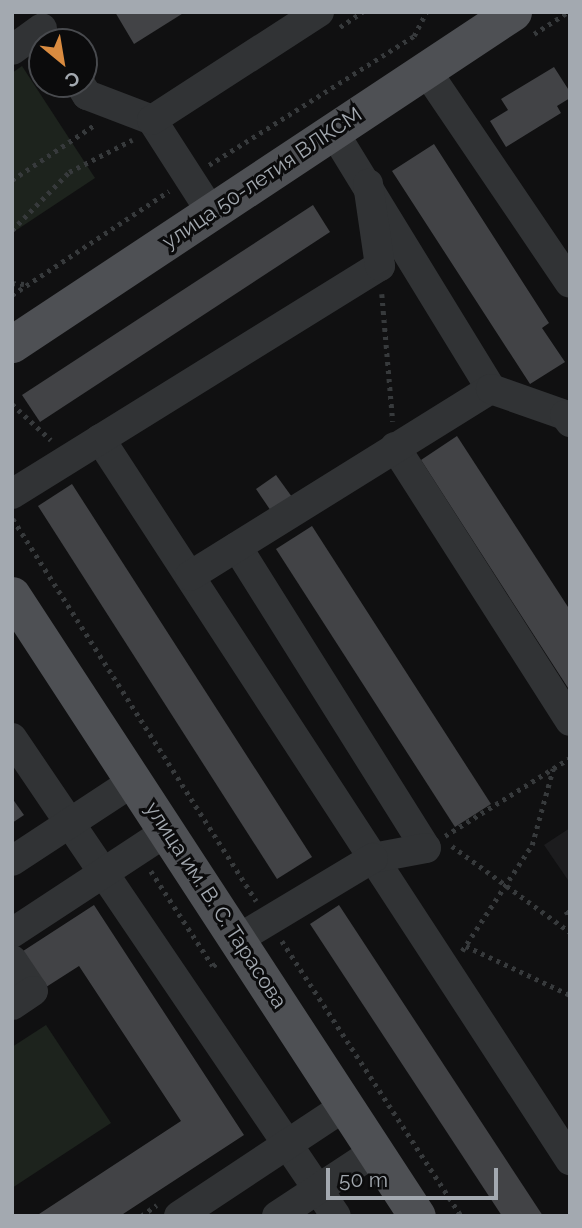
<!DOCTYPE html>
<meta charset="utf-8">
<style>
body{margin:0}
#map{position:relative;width:582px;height:1228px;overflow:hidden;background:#101011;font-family:Raleway,sans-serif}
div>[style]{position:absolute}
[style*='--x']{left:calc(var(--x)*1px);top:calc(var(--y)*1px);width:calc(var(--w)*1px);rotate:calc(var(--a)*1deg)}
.built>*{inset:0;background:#1c1c1e}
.green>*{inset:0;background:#1d231d}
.building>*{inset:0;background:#424346}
.path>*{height:4.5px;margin-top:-2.25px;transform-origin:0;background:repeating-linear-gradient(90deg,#373a3c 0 3.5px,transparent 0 8.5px)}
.minor>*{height:30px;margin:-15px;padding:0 15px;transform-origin:15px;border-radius:15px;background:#313335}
.major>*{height:37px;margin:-18.5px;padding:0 18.5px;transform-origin:18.5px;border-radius:18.5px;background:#4e5054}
span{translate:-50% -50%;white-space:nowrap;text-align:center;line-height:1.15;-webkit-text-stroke:6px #0b0b0c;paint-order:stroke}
.street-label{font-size:21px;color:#a3a9b0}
.frame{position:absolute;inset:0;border:14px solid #a3a9b0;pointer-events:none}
.north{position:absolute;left:28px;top:28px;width:70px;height:70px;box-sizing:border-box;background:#0b0b0c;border:2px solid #484a4e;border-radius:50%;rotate:150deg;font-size:19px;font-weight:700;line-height:28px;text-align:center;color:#a3a9b0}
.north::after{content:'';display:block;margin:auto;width:24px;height:32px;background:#d98b40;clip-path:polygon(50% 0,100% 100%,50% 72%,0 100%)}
.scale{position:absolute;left:326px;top:1168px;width:172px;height:32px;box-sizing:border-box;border:4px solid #a3a9b0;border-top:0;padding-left:9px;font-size:21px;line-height:24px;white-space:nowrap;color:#a3a9b0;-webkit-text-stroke:5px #0b0b0c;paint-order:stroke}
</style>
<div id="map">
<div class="built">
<i style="clip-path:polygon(570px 828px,570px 883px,544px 845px)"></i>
</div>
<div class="green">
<i style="clip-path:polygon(22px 66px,95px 178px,12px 233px,12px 73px)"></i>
<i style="clip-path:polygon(46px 1025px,111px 1123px,12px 1188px,12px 1047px)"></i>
</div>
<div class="building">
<i style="clip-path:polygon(115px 12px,185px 12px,134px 44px)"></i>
<i style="clip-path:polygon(554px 67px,570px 92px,570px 98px,557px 106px,561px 113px,506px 147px,490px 121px,508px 110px,501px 99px)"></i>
<i style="clip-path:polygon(434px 144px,549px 323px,542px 328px,565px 362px,530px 384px,392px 171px)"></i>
<i style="clip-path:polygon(313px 205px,330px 232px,40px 422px,22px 395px)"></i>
<i style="clip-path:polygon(457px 436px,570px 610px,570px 691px,421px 460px)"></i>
<i style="clip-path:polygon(276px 475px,292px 497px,271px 511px,256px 489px)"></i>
<i style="clip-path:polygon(72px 484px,312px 857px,277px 879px,38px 506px)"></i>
<i style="clip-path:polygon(312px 526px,491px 804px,455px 827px,276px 549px)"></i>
<i style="clip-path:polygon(12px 798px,24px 815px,12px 823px)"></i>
<i style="clip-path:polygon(94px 905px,244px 1135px,120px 1216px,36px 1216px,181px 1121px,79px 966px,43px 989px,20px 953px)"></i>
<i style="clip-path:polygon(339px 905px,543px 1216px,502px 1216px,310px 924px)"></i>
</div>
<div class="path">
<i style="--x:340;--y:27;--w:27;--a:-34"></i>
<i style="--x:534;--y:34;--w:40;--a:-32.9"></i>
<i style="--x:209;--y:165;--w:242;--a:-32.2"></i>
<i style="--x:414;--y:36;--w:27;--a:-63"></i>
<i style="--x:12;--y:180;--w:101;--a:-33.7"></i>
<i style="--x:12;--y:230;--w:81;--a:-45.5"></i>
<i style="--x:69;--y:172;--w:71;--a:-26.9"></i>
<i style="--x:12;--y:283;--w:12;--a:5"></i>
<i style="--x:382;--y:294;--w:128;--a:85.1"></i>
<i style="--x:12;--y:295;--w:188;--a:-33.5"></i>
<i style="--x:12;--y:404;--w:53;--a:42.7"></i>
<i style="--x:13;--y:519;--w:453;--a:57.5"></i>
<i style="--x:445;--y:836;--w:147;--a:-32"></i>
<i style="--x:452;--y:846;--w:146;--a:36.1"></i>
<i style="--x:151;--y:871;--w:113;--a:56.9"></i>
<i style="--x:213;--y:966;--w:7;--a:-34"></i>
<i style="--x:566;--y:911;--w:6;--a:51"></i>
<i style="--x:282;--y:941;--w:328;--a:56.9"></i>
<i style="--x:466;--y:946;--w:115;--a:25.2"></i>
<i style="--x:462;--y:951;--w:127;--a:-56.6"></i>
<i style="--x:532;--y:845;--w:79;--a:-74.6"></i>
<i style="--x:141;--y:1216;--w:19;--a:-35"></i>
</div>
<div class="minor">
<i style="--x:12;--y:50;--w:37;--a:-36"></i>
<i style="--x:425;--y:69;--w:258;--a:55.9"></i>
<i style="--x:80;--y:84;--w:13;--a:58"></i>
<i style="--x:87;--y:95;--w:70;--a:21"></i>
<i style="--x:152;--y:120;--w:109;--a:57.3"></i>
<i style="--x:152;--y:120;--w:199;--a:-32.9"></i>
<i style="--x:333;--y:131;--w:303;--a:58.5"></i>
<i style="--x:100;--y:439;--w:861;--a:56.9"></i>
<i style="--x:395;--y:447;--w:325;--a:57.4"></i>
<i style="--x:12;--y:494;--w:433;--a:-31.8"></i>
<i style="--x:380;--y:266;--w:83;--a:-98.3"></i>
<i style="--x:237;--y:547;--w:355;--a:57.9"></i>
<i style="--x:426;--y:848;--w:54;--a:169.3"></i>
<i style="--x:373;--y:858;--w:157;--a:149"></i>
<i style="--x:190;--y:576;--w:354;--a:-31.9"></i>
<i style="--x:491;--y:389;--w:78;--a:19.4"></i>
<i style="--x:565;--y:415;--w:9;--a:54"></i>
<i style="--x:12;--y:738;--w:577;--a:55.87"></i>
<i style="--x:12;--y:861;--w:146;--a:-33.3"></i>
<i style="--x:12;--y:933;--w:186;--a:-33.3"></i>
<i style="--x:12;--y:960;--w:37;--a:56"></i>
<i style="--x:33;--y:991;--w:25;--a:146"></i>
<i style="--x:179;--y:1216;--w:201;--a:-33.5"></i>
<i style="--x:277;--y:1216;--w:120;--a:-33.4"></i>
</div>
<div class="major">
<i style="--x:12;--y:344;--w:601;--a:-33.53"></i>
<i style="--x:12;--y:595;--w:741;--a:56.89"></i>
</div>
<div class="street-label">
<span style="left:262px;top:178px;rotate:-34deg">улица 50-летия ВЛКСМ</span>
<span style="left:216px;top:905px;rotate:57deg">улица им. В. С. Тарасова</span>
</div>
<div class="frame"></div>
<div class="north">С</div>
<div class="scale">50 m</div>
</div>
